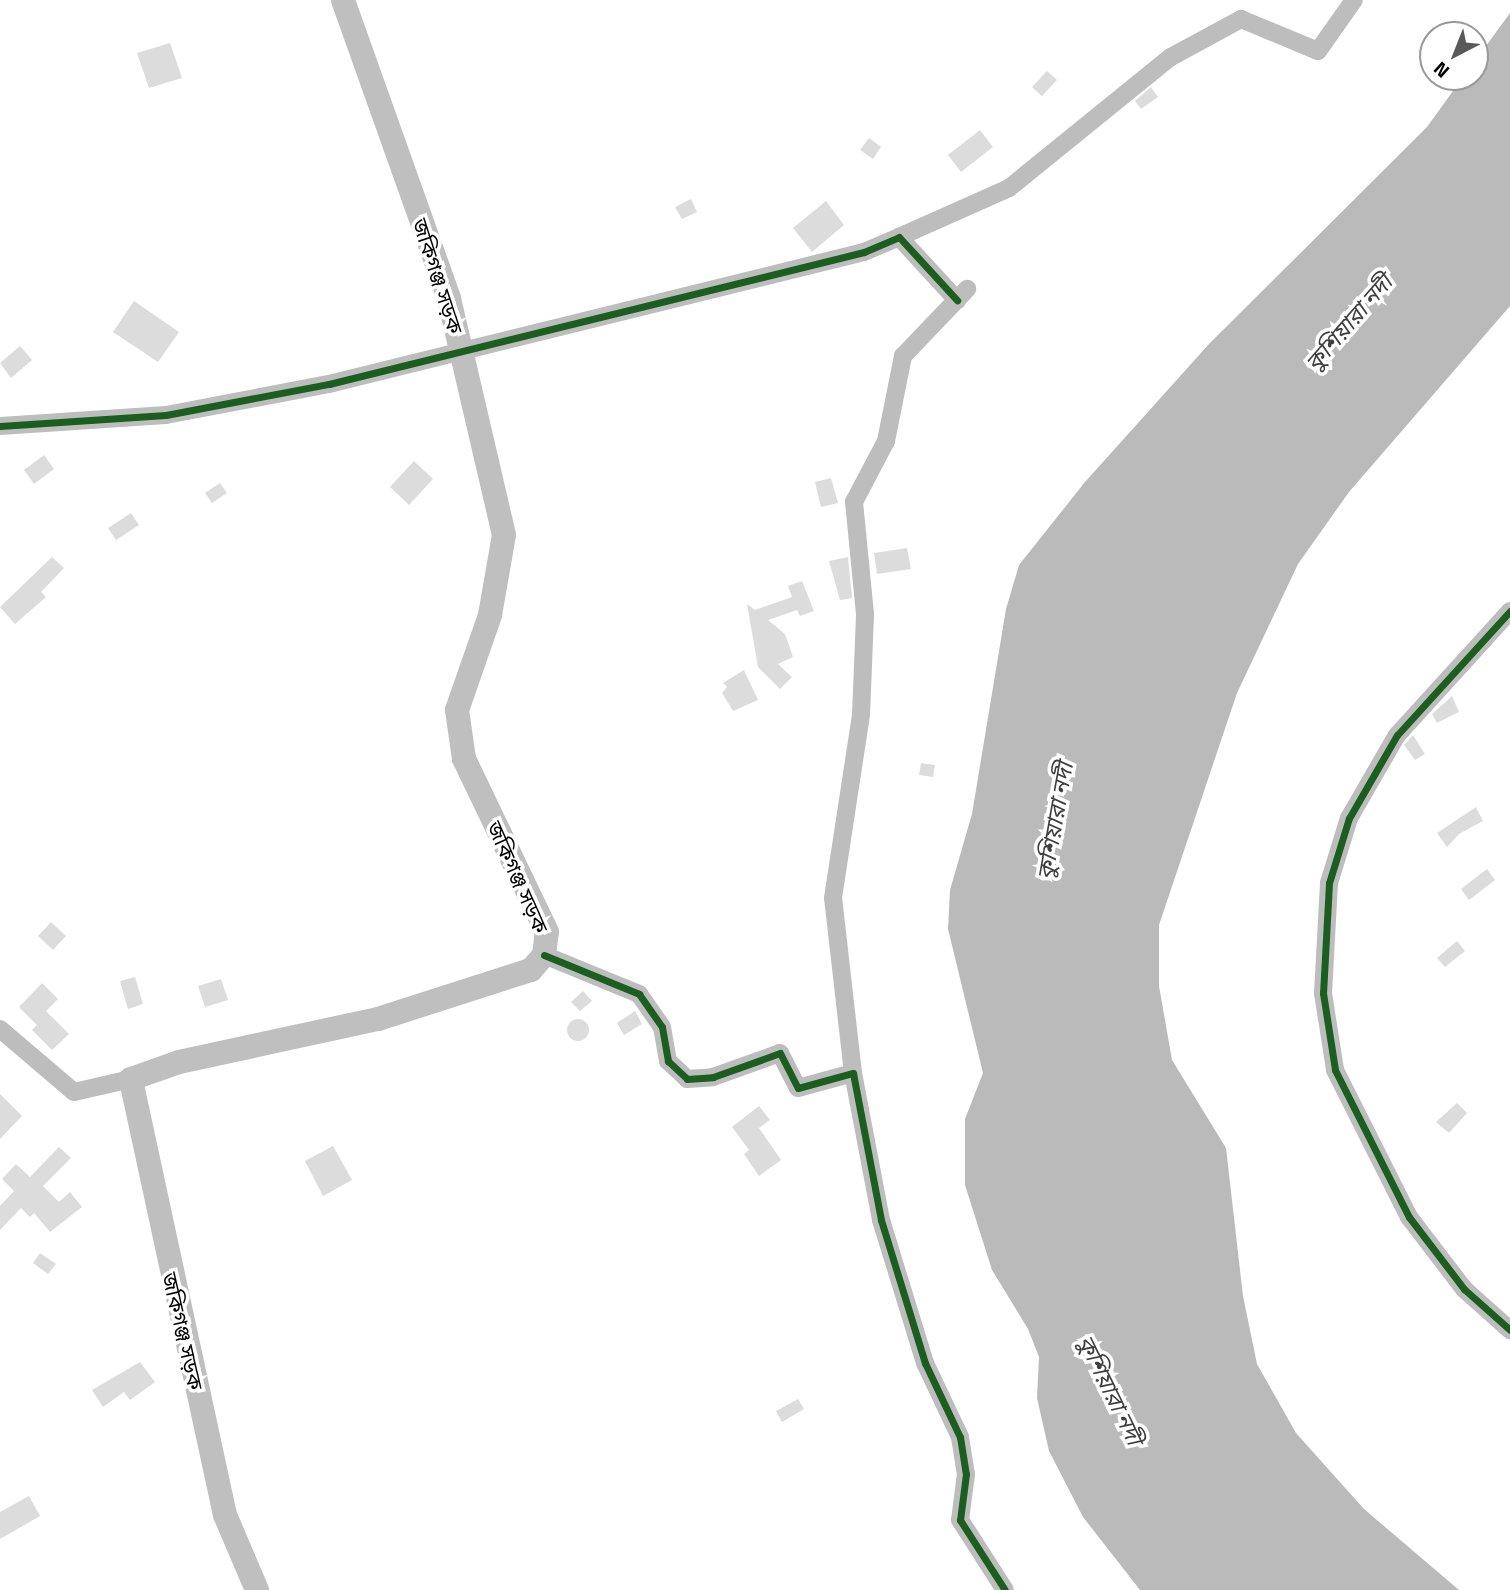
<!DOCTYPE html>
<meta charset="utf-8">
<style>
body{margin:0}
#map{position:relative;width:1510px;height:1590px;overflow:hidden;background:#fff;font-family:"Titillium Web","Noto Sans Bengali",sans-serif}
div>[style]{position:absolute}
[style*='--x']{left:calc(var(--x)*1px);top:calc(var(--y)*1px);width:calc(var(--w)*1px);rotate:calc(var(--a)*1deg)}
.water>*{inset:0;background:#bababa}
.building>*{inset:0;background:#dcdcdc}
.round{border-radius:50%}
.minor>*{height:18px;margin:-9px;padding:0 9px;transform-origin:9px;border-radius:9px;background:#bdbdbd}
.secondary>*{height:24px;margin:-12px;padding:0 12px;transform-origin:12px;border-radius:12px;background:#bfbfbf}
.cycleway>*{height:7px;margin:-3.5px;padding:0 3.5px;transform-origin:3.5px;border-radius:3.5px;background:#1b5e20}
span{translate:-50% -50%;white-space:nowrap;text-align:center;line-height:1.15;-webkit-text-stroke:7px #fff;paint-order:stroke}
.street-label{font-size:21px;color:#000}
.water-label{font-size:23px;color:#3e3e3e;font-style:italic}
.north{position:absolute;left:1419px;top:21px;width:70px;height:70px;box-sizing:border-box;background:#fff;border:2px solid #999;border-radius:50%;rotate:222deg;font-size:19px;font-weight:700;line-height:28px;text-align:center;color:#000}
.north::after{content:'';display:block;margin:auto;width:24px;height:32px;background:#595959;clip-path:polygon(50% 0,100% 100%,50% 72%,0 100%)}
</style>
<div id="map">
<div class="water">
<i style="clip-path:polygon(1510px 13px,1510px 306px,1349px 492px,1298px 564px,1237px 693px,1159px 925px,1159px 986px,1172px 1060px,1226px 1148px,1243px 1296px,1257px 1364px,1296px 1433px,1364px 1509px,1459px 1590px,1140px 1590px,1083px 1517px,1049px 1451px,1037px 1398px,1039px 1357px,1028px 1329px,992px 1270px,965px 1185px,965px 1119px,983px 1073px,948px 929px,950px 890px,972px 814px,1006px 609px,1019px 565px,1085px 482px,1209px 344px,1427px 127px,1463px 77px,1475px 77px,1475px 61px)"></i>
</div>
<div class="building">
<i style="clip-path:polygon(170px 43px,182px 78px,149px 88px,137px 53px)"></i>
<i style="clip-path:polygon(1047px 71px,1057px 80px,1042px 96px,1032px 87px)"></i>
<i style="clip-path:polygon(1151px 87px,1158px 97px,1141px 109px,1135px 101px)"></i>
<i style="clip-path:polygon(980px 130px,993px 147px,961px 172px,948px 155px)"></i>
<i style="clip-path:polygon(869px 138px,881px 147px,873px 159px,860px 150px)"></i>
<i style="clip-path:polygon(691px 199px,697px 212px,682px 219px,675px 207px)"></i>
<i style="clip-path:polygon(826px 201px,844px 225px,812px 252px,793px 228px)"></i>
<i style="clip-path:polygon(134px 301px,179px 332px,158px 362px,113px 332px)"></i>
<i style="clip-path:polygon(20px 346px,32px 360px,11px 378px,0 363px)"></i>
<i style="clip-path:polygon(44px 455px,54px 469px,34px 484px,24px 470px)"></i>
<i style="clip-path:polygon(414px 461px,433px 479px,409px 505px,390px 487px)"></i>
<i style="clip-path:polygon(831px 478px,838px 503px,821px 507px,815px 482px)"></i>
<i style="clip-path:polygon(220px 483px,227px 493px,212px 503px,205px 493px)"></i>
<i style="clip-path:polygon(131px 513px,139px 525px,116px 540px,108px 528px)"></i>
<i style="clip-path:polygon(907px 548px,911px 569px,877px 574px,874px 553px)"></i>
<i style="clip-path:polygon(52px 557px,64px 568px,41px 592px,46px 597px,15px 624px,0 607px)"></i>
<i style="clip-path:polygon(848px 557px,852px 598px,840px 600px,829px 561px)"></i>
<i style="clip-path:polygon(802px 581px,814px 611px,800px 616px,797px 610px,768px 620px,785px 634px,793px 657px,778px 664px,792px 677px,780px 689px,758px 667px,747px 604px,755px 610px,792px 597px,788px 586px)"></i>
<i style="clip-path:polygon(744px 670px,758px 700px,733px 711px,722px 693px,727px 687px,723px 683px)"></i>
<i style="clip-path:polygon(1452px 696px,1459px 712px,1437px 723px,1432px 714px)"></i>
<i style="clip-path:polygon(1413px 735px,1425px 754px,1415px 760px,1404px 745px)"></i>
<i style="clip-path:polygon(921px 763px,935px 765px,933px 777px,919px 775px)"></i>
<i style="clip-path:polygon(1476px 807px,1483px 821px,1459px 834px,1447px 847px,1437px 833px)"></i>
<i style="clip-path:polygon(1487px 869px,1495px 880px,1469px 900px,1461px 889px)"></i>
<i style="clip-path:polygon(51px 922px,66px 936px,53px 950px,38px 936px)"></i>
<i style="clip-path:polygon(1457px 941px,1465px 951px,1445px 967px,1437px 958px)"></i>
<i style="clip-path:polygon(135px 977px,143px 1004px,128px 1009px,120px 981px)"></i>
<i style="clip-path:polygon(221px 979px,228px 1000px,205px 1007px,198px 986px)"></i>
<i style="clip-path:polygon(42px 983px,58px 999px,46px 1011px,69px 1034px,52px 1050px,32px 1030px,37px 1025px,19px 1007px)"></i>
<i style="clip-path:polygon(583px 991px,592px 1001px,580px 1011px,571px 1002px)"></i>
<i style="clip-path:polygon(635px 1011px,642px 1024px,624px 1035px,617px 1023px)"></i>
<i class="round" style="left:567px;top:1019px;width:22px;height:22px"></i>
<i style="clip-path:polygon(0 1094px,22px 1116px,0 1139px)"></i>
<i style="clip-path:polygon(1457px 1103px,1467px 1113px,1449px 1133px,1436px 1122px)"></i>
<i style="clip-path:polygon(759px 1106px,770px 1120px,759px 1128px,781px 1160px,759px 1176px,744px 1154px,749px 1150px,732px 1127px)"></i>
<i style="clip-path:polygon(333px 1146px,352px 1180px,323px 1196px,305px 1161px)"></i>
<i style="clip-path:polygon(59px 1147px,71px 1158px,43px 1186px,59px 1202px,70px 1192px,82px 1207px,50px 1232px,34px 1213px,30px 1217px,21px 1208px,0 1230px,0 1206px,14px 1191px,2px 1179px,16px 1164px,30px 1177px)"></i>
<i style="clip-path:polygon(40px 1253px,56px 1264px,48px 1274px,33px 1263px)"></i>
<i style="clip-path:polygon(140px 1362px,155px 1382px,130px 1400px,124px 1392px,103px 1407px,92px 1390px)"></i>
<i style="clip-path:polygon(798px 1399px,804px 1409px,782px 1422px,776px 1411px)"></i>
<i style="clip-path:polygon(29px 1496px,40px 1516px,0 1539px,0 1512px)"></i>
</div>
<div class="minor">
<i style="--x:899;--y:237;--w:120;--a:-24"></i>
<i style="--x:1009;--y:188;--w:208;--a:-39"></i>
<i style="--x:1171;--y:57;--w:80;--a:-28.5"></i>
<i style="--x:1241;--y:19;--w:83;--a:22.6"></i>
<i style="--x:1318;--y:51;--w:62;--a:-54.8"></i>
<i style="--x:0;--y:426;--w:166;--a:-3.8"></i>
<i style="--x:166;--y:415;--w:166;--a:-10.8"></i>
<i style="--x:329;--y:384;--w:551;--a:-13.86"></i>
<i style="--x:864;--y:252;--w:38;--a:-23"></i>
<i style="--x:899;--y:237;--w:86;--a:47.4"></i>
<i style="--x:1510;--y:611;--w:168;--a:132.3"></i>
<i style="--x:1397;--y:735;--w:96;--a:120"></i>
<i style="--x:1349;--y:818;--w:68;--a:107.1"></i>
<i style="--x:1329;--y:883;--w:110;--a:93.1"></i>
<i style="--x:1323;--y:993;--w:78;--a:81.1"></i>
<i style="--x:1335;--y:1070;--w:165;--a:63.3"></i>
<i style="--x:1409;--y:1217;--w:91;--a:52.6"></i>
<i style="--x:1464;--y:1289;--w:62;--a:41.7"></i>
<i style="--x:544;--y:955;--w:103;--a:22.3"></i>
<i style="--x:639;--y:994;--w:40;--a:55.1"></i>
<i style="--x:662;--y:1027;--w:35;--a:80"></i>
<i style="--x:668;--y:1061;--w:26;--a:43"></i>
<i style="--x:687;--y:1079;--w:26;--a:-4"></i>
<i style="--x:713;--y:1077;--w:71;--a:-19.7"></i>
<i style="--x:780;--y:1053;--w:39;--a:63"></i>
<i style="--x:798;--y:1088;--w:57;--a:-15.3"></i>
<i style="--x:853;--y:1073;--w:150;--a:79.2"></i>
<i style="--x:881;--y:1220;--w:150;--a:72.9"></i>
<i style="--x:925;--y:1363;--w:82;--a:64.7"></i>
<i style="--x:960;--y:1437;--w:37;--a:81"></i>
<i style="--x:966;--y:1474;--w:46;--a:97.4"></i>
<i style="--x:960;--y:1520;--w:83;--a:57.3"></i>
<i style="--x:0;--y:1029;--w:97;--a:40.4"></i>
<i style="--x:74;--y:1092;--w:58;--a:-12.8"></i>
<i style="--x:853;--y:1073;--w:176;--a:-96.5"></i>
<i style="--x:833;--y:898;--w:185;--a:-81.3"></i>
<i style="--x:861;--y:715;--w:101;--a:-87.7"></i>
<i style="--x:865;--y:614;--w:113;--a:-95.6"></i>
<i style="--x:854;--y:502;--w:69;--a:-62.3"></i>
<i style="--x:886;--y:441;--w:87;--a:-78.7"></i>
<i style="--x:903;--y:356;--w:93;--a:-46.3"></i>
</div>
<div class="secondary">
<i style="--x:257;--y:1590;--w:82;--a:-113.1"></i>
<i style="--x:225;--y:1515;--w:446;--a:-102.2"></i>
<i style="--x:131;--y:1079;--w:51;--a:-19.5"></i>
<i style="--x:179;--y:1062;--w:204;--a:-12.2"></i>
<i style="--x:378;--y:1019;--w:161;--a:-17.8"></i>
<i style="--x:531;--y:970;--w:20;--a:-49"></i>
<i style="--x:544;--y:955;--w:23;--a:-83"></i>
<i style="--x:547;--y:932;--w:192;--a:-115.6"></i>
<i style="--x:464;--y:759;--w:49;--a:-98.1"></i>
<i style="--x:457;--y:710;--w:101;--a:-70.8"></i>
<i style="--x:490;--y:615;--w:81;--a:-80.1"></i>
<i style="--x:504;--y:535;--w:243;--a:-103.1"></i>
<i style="--x:449;--y:298;--w:316;--a:-109.6"></i>
</div>
<div class="cycleway">
<i style="--x:0;--y:426;--w:166;--a:-3.8"></i>
<i style="--x:166;--y:415;--w:166;--a:-10.8"></i>
<i style="--x:329;--y:384;--w:551;--a:-13.86"></i>
<i style="--x:864;--y:252;--w:38;--a:-23"></i>
<i style="--x:899;--y:237;--w:86;--a:47.4"></i>
<i style="--x:1510;--y:611;--w:168;--a:132.3"></i>
<i style="--x:1397;--y:735;--w:96;--a:120"></i>
<i style="--x:1349;--y:818;--w:68;--a:107.1"></i>
<i style="--x:1329;--y:883;--w:110;--a:93.1"></i>
<i style="--x:1323;--y:993;--w:78;--a:81.1"></i>
<i style="--x:1335;--y:1070;--w:165;--a:63.3"></i>
<i style="--x:1409;--y:1217;--w:91;--a:52.6"></i>
<i style="--x:1464;--y:1289;--w:62;--a:41.7"></i>
<i style="--x:544;--y:955;--w:103;--a:22.3"></i>
<i style="--x:639;--y:994;--w:40;--a:55.1"></i>
<i style="--x:662;--y:1027;--w:35;--a:80"></i>
<i style="--x:668;--y:1061;--w:26;--a:43"></i>
<i style="--x:687;--y:1079;--w:26;--a:-4"></i>
<i style="--x:713;--y:1077;--w:71;--a:-19.7"></i>
<i style="--x:780;--y:1053;--w:39;--a:63"></i>
<i style="--x:798;--y:1088;--w:57;--a:-15.3"></i>
<i style="--x:853;--y:1073;--w:150;--a:79.2"></i>
<i style="--x:881;--y:1220;--w:150;--a:72.9"></i>
<i style="--x:925;--y:1363;--w:82;--a:64.7"></i>
<i style="--x:960;--y:1437;--w:37;--a:81"></i>
<i style="--x:966;--y:1474;--w:46;--a:97.4"></i>
<i style="--x:960;--y:1520;--w:83;--a:57.3"></i>
</div>
<div class="street-label">
<span style="left:438px;top:276px;rotate:72deg">জকিগঞ্জ সড়ক</span>
<span style="left:518px;top:877px;rotate:66deg">জকিগঞ্জ সড়ক</span>
<span style="left:183px;top:1331px;rotate:77deg">জকিগঞ্জ সড়ক</span>
</div>
<div class="water-label">
<span style="left:1349px;top:323px;rotate:-49deg">কুশিয়ারা নদী</span>
<span style="left:1055px;top:821px;rotate:-80deg">কুশিয়ারা নদী</span>
<span style="left:1110px;top:1390px;rotate:64deg">কুশিয়ারা নদী</span>
</div>
<div class="north">N</div>
</div>
